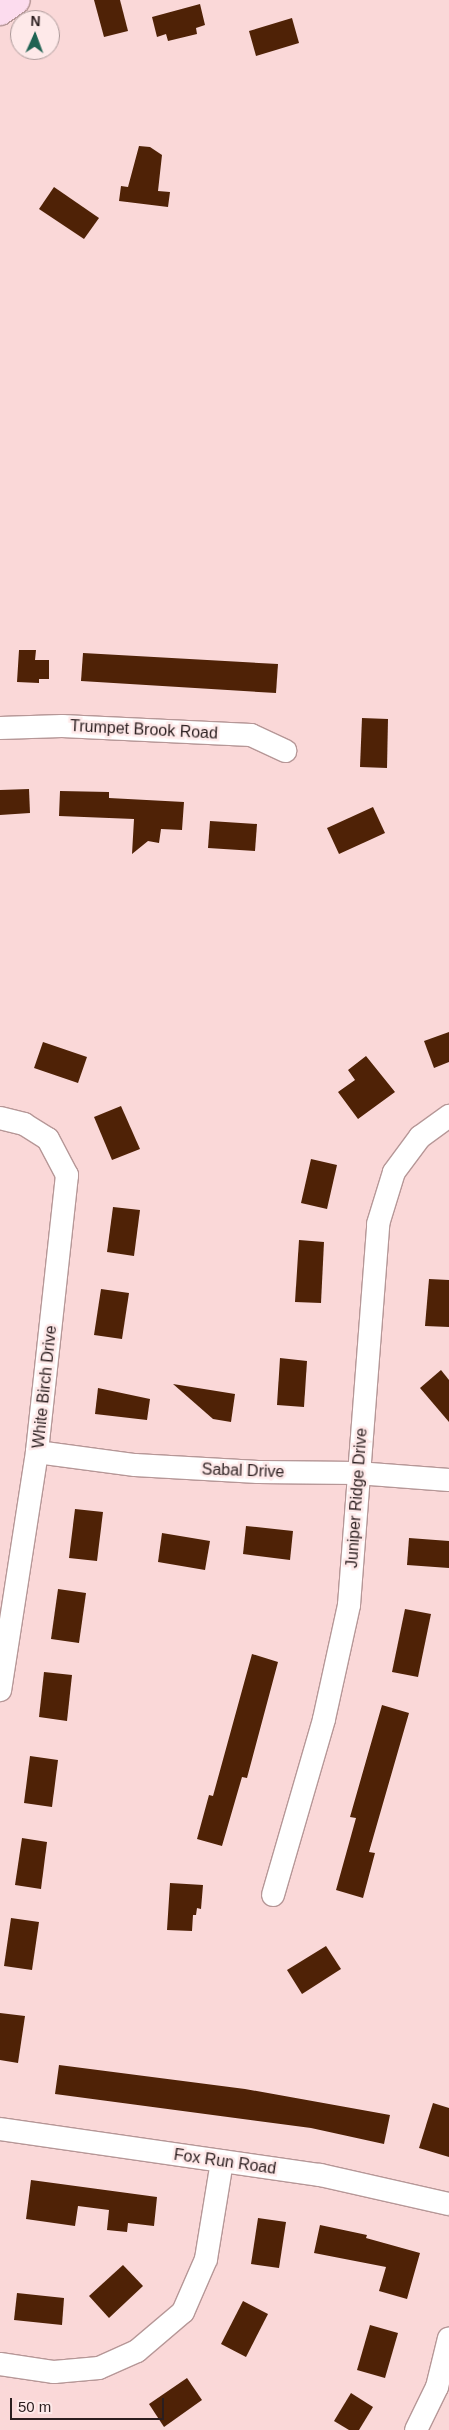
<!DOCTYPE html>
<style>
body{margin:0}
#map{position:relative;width:449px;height:2430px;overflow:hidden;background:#fad8d8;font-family:Helvetica,sans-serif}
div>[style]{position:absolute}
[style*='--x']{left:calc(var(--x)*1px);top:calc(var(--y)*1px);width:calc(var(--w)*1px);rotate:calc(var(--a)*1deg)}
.building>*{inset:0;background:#4f2206}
.roads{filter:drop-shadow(1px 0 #b69797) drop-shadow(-1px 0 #b69797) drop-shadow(0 1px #b69797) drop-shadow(0 -1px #b69797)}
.minor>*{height:22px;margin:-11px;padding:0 11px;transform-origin:11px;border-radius:11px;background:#fff}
.major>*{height:28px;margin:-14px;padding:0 14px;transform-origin:14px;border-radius:14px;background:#fcdcee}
span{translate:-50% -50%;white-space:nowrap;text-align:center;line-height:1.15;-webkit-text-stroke:5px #fee9e9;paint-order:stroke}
.street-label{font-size:16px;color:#2b1e1f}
.north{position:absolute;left:10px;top:10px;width:50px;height:50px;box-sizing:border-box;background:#fee9e9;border:1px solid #aa9898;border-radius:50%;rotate:2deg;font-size:14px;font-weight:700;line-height:20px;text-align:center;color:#2b1e1f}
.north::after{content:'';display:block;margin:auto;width:18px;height:22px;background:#1f6353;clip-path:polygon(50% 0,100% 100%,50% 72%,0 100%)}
.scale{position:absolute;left:10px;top:2398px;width:154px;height:22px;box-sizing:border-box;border:2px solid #2b1e1f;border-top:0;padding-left:6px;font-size:15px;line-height:18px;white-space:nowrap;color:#2b1e1f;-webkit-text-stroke:4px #fee9e9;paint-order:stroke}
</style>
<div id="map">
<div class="building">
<i style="clip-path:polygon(94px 0,120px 0,128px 31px,104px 37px)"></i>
<i style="clip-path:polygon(200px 4px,205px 25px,196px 28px,197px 34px,168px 41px,166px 34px,157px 37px,152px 17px)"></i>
<i style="clip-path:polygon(292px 18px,299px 43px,256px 56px,249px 31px)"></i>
<i style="clip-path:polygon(139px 146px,150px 147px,162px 155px,158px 191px,170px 192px,168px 207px,119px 201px,121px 186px,128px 187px)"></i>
<i style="clip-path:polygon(54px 187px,99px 218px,84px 239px,39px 209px)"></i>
<i style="clip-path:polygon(19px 650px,36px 650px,35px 660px,49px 660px,49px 679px,39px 679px,39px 683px,17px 682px)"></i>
<i style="clip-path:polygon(83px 653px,278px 664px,276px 693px,81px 681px)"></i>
<i style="clip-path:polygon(362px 718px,388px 719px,387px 768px,360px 767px)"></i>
<i style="clip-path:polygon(29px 789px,30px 813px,0 815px,0 790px)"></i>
<i style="clip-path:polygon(60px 791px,109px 792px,109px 798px,184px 802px,182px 830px,161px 829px,159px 843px,148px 841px,132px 854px,134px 819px,59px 816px)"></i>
<i style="clip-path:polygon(373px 807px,385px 833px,339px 854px,327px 828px)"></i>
<i style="clip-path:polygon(210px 821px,257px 824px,255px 851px,208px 848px)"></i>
<i style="clip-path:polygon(449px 1032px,449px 1062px,434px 1068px,424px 1041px)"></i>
<i style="clip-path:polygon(43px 1042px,87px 1057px,78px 1083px,34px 1068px)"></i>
<i style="clip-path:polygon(366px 1056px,395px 1092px,358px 1119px,338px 1092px,355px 1080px,348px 1070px)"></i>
<i style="clip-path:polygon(121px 1106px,140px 1149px,112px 1160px,94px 1117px)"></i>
<i style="clip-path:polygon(311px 1159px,337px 1165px,327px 1209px,301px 1203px)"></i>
<i style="clip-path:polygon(113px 1207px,140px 1210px,134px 1256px,107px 1252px)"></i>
<i style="clip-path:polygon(299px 1240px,324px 1242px,321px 1303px,295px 1302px)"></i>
<i style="clip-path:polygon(429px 1279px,449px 1280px,449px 1327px,425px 1326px)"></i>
<i style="clip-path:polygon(101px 1289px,129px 1293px,122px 1339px,94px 1335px)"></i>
<i style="clip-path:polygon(280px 1358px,307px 1361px,304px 1407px,277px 1405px)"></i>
<i style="clip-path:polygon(441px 1370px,449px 1380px,449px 1422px,420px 1388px)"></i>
<i style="clip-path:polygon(173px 1384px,235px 1394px,231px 1422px,213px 1419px)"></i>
<i style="clip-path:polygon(98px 1388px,150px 1399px,147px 1420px,95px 1414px)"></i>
<i style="clip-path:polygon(75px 1509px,103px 1512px,97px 1561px,69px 1558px)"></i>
<i style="clip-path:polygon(246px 1526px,293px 1531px,290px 1560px,243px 1554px)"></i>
<i style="clip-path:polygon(162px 1533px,210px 1541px,205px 1570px,158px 1562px)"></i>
<i style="clip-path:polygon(409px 1538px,449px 1541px,449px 1568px,407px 1565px)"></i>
<i style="clip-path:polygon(58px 1589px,86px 1593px,79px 1643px,51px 1639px)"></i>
<i style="clip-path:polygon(405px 1609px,431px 1614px,418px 1677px,392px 1672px)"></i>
<i style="clip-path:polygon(252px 1654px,278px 1662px,247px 1778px,242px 1777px,222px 1846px,197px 1839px,209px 1795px,213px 1796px)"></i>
<i style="clip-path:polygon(44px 1672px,72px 1675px,67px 1721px,39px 1717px)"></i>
<i style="clip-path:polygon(382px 1705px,409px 1713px,369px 1852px,375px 1853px,363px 1898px,336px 1890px,356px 1818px,350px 1817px)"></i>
<i style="clip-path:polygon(30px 1756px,58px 1760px,52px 1807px,24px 1803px)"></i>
<i style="clip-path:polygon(22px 1838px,47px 1842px,41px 1889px,15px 1885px)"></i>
<i style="clip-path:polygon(170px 1883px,203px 1885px,201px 1909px,197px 1908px,196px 1915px,193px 1915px,192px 1931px,167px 1930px)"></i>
<i style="clip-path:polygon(11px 1918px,39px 1922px,32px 1970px,4px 1966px)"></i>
<i style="clip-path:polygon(326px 1946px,341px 1969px,302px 1994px,287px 1970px)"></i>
<i style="clip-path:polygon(0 2013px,25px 2016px,18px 2063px,0 2060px)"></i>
<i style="clip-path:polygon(59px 2065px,245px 2089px,390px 2115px,384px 2144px,311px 2128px,55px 2094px)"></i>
<i style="clip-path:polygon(433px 2103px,449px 2108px,449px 2157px,419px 2148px)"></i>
<i style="clip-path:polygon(31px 2180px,157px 2197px,154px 2226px,128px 2223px,127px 2232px,107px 2230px,109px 2210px,78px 2206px,75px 2226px,26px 2219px)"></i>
<i style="clip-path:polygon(258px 2218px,286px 2222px,279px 2268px,251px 2264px)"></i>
<i style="clip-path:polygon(320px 2225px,367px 2235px,366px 2238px,420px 2253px,407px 2299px,379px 2291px,386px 2267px,314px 2253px)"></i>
<i style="clip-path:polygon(123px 2265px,143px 2286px,109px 2318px,89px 2296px)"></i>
<i style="clip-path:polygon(17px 2293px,64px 2298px,62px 2325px,14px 2320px)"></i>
<i style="clip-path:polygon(243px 2301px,268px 2314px,246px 2357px,221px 2344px)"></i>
<i style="clip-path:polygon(370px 2325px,398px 2333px,385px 2378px,357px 2370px)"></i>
<i style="clip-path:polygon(187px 2378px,202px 2400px,164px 2427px,149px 2404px)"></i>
<i style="clip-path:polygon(351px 2393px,373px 2407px,359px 2430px,349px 2430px,334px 2421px)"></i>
</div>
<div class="roads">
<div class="minor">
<i style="--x:0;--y:728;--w:62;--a:-1.8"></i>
<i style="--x:62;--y:726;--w:189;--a:2.7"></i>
<i style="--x:251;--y:735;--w:38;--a:25"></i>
<i style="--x:0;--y:1118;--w:25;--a:14"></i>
<i style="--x:24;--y:1124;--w:28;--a:32"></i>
<i style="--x:48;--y:1139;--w:41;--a:62.2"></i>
<i style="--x:67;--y:1175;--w:279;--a:96.2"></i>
<i style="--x:37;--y:1452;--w:241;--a:98.8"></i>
<i style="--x:37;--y:1452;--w:99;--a:7.6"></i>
<i style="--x:135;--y:1465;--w:123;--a:3.3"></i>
<i style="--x:258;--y:1472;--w:99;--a:0.6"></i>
<i style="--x:357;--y:1473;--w:92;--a:4.4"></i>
<i style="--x:273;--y:1895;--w:183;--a:-73.8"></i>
<i style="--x:324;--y:1719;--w:117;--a:-77.6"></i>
<i style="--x:349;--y:1605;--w:382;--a:-85.6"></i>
<i style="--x:378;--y:1224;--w:54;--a:-72.9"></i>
<i style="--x:394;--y:1172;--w:44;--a:-53.4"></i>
<i style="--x:420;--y:1137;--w:36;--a:-36"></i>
<i style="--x:0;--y:2129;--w:323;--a:8.2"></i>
<i style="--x:320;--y:2175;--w:132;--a:12.7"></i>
<i style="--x:0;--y:2364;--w:55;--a:8.4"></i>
<i style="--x:54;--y:2372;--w:45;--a:-5.1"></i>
<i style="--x:99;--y:2368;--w:42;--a:-24.1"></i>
<i style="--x:137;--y:2351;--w:60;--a:-40.3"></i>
<i style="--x:183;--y:2312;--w:58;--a:-66.5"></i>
<i style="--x:206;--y:2259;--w:99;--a:-80.7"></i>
<i style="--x:416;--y:2430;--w:48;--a:-64"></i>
<i style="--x:437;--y:2387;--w:50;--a:-76.2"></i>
</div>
<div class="major">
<i style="--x:0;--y:11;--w:19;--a:-35"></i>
</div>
</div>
<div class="street-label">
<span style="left:144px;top:730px;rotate:3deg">Trumpet Brook Road</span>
<span style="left:45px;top:1387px;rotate:-84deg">White Birch Drive</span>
<span style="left:243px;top:1471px;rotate:2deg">Sabal Drive</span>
<span style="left:357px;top:1498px;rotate:-86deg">Juniper Ridge Drive</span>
<span style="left:225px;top:2162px;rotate:8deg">Fox Run Road</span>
</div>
<div class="north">N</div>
<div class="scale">50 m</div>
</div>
